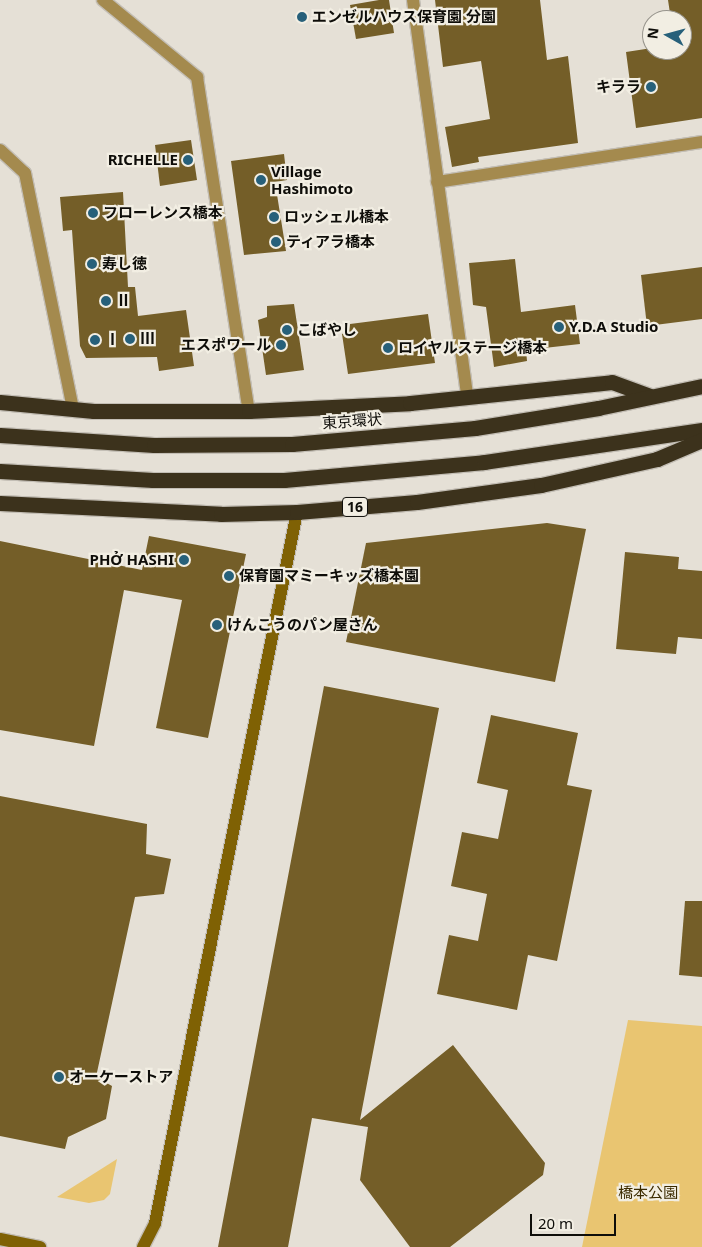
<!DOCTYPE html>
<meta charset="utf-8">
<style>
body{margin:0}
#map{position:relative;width:702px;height:1247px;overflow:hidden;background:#e5e0d6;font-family:"Noto Sans","Noto Sans JP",sans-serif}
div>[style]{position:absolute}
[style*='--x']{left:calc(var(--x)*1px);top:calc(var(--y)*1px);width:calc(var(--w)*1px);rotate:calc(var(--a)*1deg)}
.green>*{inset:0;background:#e9c571}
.building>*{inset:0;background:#745e28}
.roads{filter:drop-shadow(1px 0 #c3beb5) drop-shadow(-1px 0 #c3beb5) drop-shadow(0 1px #c3beb5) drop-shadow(0 -1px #c3beb5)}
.street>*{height:12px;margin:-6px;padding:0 6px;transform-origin:6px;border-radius:6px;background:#a48a4e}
.secondary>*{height:12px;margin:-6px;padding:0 6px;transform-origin:6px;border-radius:6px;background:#7f6104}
.highway>*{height:15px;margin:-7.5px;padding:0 7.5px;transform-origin:7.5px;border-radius:7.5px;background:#3c321c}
.dots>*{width:14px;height:14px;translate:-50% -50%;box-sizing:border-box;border:2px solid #f2eee3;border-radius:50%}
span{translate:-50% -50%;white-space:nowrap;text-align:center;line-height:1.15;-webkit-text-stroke:4.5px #f2eee3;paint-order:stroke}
.shield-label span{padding:1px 4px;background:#f2eee3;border:1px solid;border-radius:4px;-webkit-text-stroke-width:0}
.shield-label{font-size:14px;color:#0e0d09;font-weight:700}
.poi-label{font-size:15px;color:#0e0d09;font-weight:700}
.left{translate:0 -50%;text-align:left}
.right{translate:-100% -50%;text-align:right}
.street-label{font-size:15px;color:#0e0d09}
.park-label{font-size:15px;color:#3c2b00}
.north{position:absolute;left:642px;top:10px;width:50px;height:50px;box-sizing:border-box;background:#f2eee3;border:1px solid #97948c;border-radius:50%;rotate:277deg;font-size:14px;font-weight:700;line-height:20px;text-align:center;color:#0e0d09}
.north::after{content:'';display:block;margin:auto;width:18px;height:22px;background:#27607a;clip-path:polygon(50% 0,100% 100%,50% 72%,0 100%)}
.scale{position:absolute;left:530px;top:1214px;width:86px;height:22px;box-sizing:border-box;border:2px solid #0e0d09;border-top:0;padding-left:6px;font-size:15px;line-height:18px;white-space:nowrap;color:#0e0d09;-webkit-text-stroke:4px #f2eee3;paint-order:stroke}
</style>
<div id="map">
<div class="green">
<i style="clip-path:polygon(628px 1020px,702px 1026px,702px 1247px,582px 1247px)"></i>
<i style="clip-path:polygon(117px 1159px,110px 1194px,104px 1200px,89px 1203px,57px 1197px)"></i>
</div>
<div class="building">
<i style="clip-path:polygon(379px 0,389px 0,394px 33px,356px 39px,350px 5px)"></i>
<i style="clip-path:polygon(435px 0,540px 0,547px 60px,568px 56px,578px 143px,478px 157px,479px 162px,452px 167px,445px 127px,490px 119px,481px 61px,443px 67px)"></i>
<i style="clip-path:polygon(668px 0,702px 0,702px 118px,636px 128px,626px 52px,652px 48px,682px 50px,682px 20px,671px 20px)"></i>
<i style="clip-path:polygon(191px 140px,197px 180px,160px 186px,155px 145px)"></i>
<i style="clip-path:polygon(284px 154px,287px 180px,275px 182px,286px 251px,244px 255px,231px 161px)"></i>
<i style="clip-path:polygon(123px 192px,128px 287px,135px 287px,138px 316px,186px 310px,194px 366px,159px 371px,157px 357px,86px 358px,80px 346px,72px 230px,63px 231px,60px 197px)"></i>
<i style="clip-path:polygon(515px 259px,521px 312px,575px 305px,580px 344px,526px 350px,527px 361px,494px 367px,486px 307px,473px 305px,469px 263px)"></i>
<i style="clip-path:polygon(702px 267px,702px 319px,647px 326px,641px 275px)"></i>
<i style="clip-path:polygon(294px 304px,304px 370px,266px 375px,258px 320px,267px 317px,267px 306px)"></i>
<i style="clip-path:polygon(428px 314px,435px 363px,348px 374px,342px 334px,349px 331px,350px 324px)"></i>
<i style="clip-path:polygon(547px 523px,586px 529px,555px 682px,346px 642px,366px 543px)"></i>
<i style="clip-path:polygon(149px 536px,246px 554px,208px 738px,156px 728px,182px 600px,124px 590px,94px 746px,0 730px,0 541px,142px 570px)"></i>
<i style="clip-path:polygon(625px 552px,679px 557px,678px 569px,702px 571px,702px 639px,678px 637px,676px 654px,616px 649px)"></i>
<i style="clip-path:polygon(324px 686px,439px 708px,360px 1120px,453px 1045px,545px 1163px,543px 1175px,450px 1247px,410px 1247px,360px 1180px,368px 1127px,312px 1118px,288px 1247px,218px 1247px)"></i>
<i style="clip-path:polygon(491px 715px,578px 733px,567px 785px,592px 790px,557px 961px,528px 955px,517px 1010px,437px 994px,449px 935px,478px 941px,487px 894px,451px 886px,462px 832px,498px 839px,508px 790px,477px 783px)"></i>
<i style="clip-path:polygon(0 796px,147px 824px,146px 854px,171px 859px,164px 894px,135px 897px,96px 1077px,112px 1086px,106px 1119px,68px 1137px,65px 1149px,0 1136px)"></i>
<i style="clip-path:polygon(685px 901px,702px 901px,702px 977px,679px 975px)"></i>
</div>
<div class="roads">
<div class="street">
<i style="--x:103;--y:0;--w:122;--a:39.3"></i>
<i style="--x:197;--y:77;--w:338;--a:81.2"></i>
<i style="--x:413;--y:0;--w:400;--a:82.2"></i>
<i style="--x:0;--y:150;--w:34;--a:43"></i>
<i style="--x:25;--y:173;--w:241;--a:78.5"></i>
<i style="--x:437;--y:182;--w:268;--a:-8.6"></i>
</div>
<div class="secondary">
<i style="--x:0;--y:1239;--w:41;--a:11.3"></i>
<i style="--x:143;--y:1247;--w:27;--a:-63"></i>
<i style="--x:155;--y:1223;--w:725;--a:-78.71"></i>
</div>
<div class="highway">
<i style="--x:0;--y:402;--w:94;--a:5.5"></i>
<i style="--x:94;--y:411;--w:155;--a:0"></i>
<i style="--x:249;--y:411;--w:161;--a:-2.8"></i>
<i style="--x:410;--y:403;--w:203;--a:-5.9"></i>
<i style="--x:612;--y:382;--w:40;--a:20.2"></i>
<i style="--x:0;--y:435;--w:154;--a:3.7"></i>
<i style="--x:154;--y:445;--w:138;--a:-0.4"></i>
<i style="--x:292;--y:444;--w:184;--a:-5"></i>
<i style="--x:475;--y:428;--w:125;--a:-9.2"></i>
<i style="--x:598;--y:408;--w:106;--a:-11.9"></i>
<i style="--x:0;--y:471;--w:153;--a:3.4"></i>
<i style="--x:153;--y:480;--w:131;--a:0"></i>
<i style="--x:284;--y:480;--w:201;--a:-5.1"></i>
<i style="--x:484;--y:462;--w:220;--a:-8.4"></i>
<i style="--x:0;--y:503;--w:221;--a:2.8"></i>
<i style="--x:221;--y:514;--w:76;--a:-1.5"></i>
<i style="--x:297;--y:512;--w:120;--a:-4.8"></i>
<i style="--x:417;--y:502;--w:125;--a:-7.8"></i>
<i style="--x:541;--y:485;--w:119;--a:-12.6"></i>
<i style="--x:657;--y:459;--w:49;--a:-22.9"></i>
</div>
</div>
<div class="dots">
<i style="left:302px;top:17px;background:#27607a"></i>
<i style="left:651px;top:87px;background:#27607a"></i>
<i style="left:188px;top:160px;background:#27607a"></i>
<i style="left:261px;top:180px;background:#27607a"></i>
<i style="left:93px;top:213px;background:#27607a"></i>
<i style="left:274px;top:217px;background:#27607a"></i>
<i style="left:276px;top:242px;background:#27607a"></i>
<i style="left:92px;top:264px;background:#27607a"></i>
<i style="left:106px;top:301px;background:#27607a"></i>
<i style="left:559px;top:327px;background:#27607a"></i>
<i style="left:287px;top:330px;background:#27607a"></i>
<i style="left:130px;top:339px;background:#27607a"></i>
<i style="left:95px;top:340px;background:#27607a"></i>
<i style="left:281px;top:345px;background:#27607a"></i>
<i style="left:388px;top:348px;background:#27607a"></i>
<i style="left:184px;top:560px;background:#27607a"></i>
<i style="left:229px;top:576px;background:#27607a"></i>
<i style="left:217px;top:625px;background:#27607a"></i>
<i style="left:59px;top:1077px;background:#27607a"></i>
</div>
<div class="shield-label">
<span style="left:355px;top:507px">16</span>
</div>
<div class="poi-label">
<span class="left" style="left:312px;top:17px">エンゼルハウス保育園 分園</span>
<span class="right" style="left:641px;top:87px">キララ</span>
<span class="right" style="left:178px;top:160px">RICHELLE</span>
<span class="left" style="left:271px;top:180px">Village<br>Hashimoto</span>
<span class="left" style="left:103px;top:213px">フローレンス橋本</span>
<span class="left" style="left:284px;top:217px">ロッシェル橋本</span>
<span class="left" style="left:286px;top:242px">ティアラ橋本</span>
<span class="left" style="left:102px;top:264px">寿し徳</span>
<span class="left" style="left:116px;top:301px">Ⅱ</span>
<span class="left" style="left:569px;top:327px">Y.D.A Studio</span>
<span class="left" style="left:297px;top:330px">こばやし</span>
<span class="left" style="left:140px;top:339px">Ⅲ</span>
<span class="left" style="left:105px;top:340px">Ⅰ</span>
<span class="right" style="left:271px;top:345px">エスポワール</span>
<span class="left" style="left:398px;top:348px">ロイヤルステージ橋本</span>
<span class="right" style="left:174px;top:560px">PHỞ HASHI</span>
<span class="left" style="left:239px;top:576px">保育園マミーキッズ橋本園</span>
<span class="left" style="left:227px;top:625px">けんこうのパン屋さん</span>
<span class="left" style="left:69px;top:1077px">オーケーストア</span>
</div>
<div class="street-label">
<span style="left:352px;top:421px;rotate:-4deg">東京環状</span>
</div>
<div class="park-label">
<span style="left:648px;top:1193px">橋本公園</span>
</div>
<div class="north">N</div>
<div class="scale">20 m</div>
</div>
